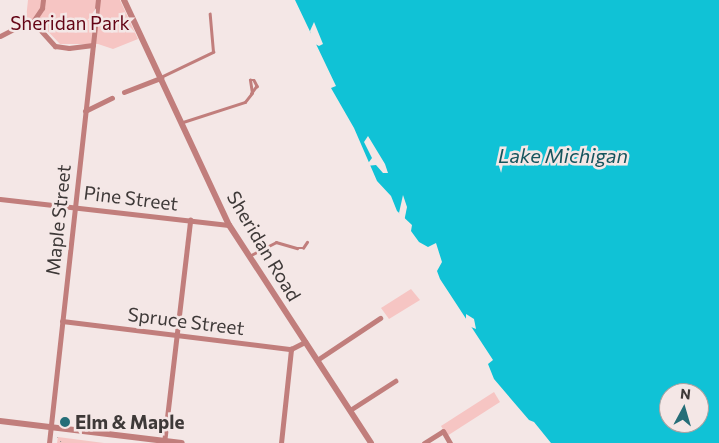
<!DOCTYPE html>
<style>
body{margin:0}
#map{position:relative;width:719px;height:443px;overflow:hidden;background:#f4e7e6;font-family:Commissioner,sans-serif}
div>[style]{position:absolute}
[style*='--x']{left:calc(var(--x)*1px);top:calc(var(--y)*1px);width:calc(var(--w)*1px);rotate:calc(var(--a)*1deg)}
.green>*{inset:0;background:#f6c5c3}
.water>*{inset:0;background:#10c2d6}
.pier>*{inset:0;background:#f4e7e6}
.path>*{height:1px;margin-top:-0.5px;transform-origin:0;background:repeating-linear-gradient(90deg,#948b8a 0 1px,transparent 0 5px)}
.service>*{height:2.5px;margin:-1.25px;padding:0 1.25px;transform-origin:1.25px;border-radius:1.25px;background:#c17e7c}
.minor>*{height:5px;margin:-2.5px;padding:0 2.5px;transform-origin:2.5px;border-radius:2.5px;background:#c17e7c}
.tertiary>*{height:6px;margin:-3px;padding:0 3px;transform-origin:3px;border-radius:3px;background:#c17e7c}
.dots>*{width:14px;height:14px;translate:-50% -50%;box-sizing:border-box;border:2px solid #f4e7e6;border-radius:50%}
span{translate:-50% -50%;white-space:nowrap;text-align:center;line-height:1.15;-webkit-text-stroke:5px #f4e7e6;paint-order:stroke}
.park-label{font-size:19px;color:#640415}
.street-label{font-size:19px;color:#3e3938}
.poi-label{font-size:19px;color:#3e3938;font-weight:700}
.left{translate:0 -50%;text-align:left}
.water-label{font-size:20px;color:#16555e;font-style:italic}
.north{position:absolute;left:659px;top:383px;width:50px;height:50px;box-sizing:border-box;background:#f4e7e6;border:1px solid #aba1a0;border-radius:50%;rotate:6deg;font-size:14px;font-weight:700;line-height:20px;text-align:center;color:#3e3938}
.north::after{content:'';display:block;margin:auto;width:18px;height:22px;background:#256e78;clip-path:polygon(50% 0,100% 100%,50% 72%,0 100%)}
</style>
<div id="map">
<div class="green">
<i style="clip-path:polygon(28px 0,120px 0,138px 39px,113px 49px,98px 44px,60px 44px,39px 22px,26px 19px)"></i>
<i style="clip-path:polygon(411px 289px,420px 300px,389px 319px,381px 308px)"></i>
<i style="clip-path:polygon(494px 392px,500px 402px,447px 436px,441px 426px)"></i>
<i style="clip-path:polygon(58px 437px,104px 443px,57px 443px)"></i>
</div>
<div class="water">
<i style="clip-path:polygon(evenodd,295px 0,719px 0,719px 443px,551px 443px,534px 422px,529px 420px,494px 379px,488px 364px,493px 360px,440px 279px,437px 271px,442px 262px,436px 243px,428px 247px,419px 242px,411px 231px,412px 225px,397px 211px,391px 196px,377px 181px,354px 128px,331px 88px,336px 86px,295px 0,669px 393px,699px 393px,699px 423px,669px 423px,669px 393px)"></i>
</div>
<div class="pier">
<i style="clip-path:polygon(314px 22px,323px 44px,319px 46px,313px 43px,310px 31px)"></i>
<i style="clip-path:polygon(368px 136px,385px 164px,388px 173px,383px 173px,376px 165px,366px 166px,372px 158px,364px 142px)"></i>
<i style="clip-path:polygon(403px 195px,407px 207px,404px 222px,399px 213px)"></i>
<i style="clip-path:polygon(466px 314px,474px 319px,476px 329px,466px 325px)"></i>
</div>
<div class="path">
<i style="--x:57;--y:437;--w:8;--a:50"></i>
</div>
<div class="service">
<i style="--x:161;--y:77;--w:58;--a:-25.7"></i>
<i style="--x:213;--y:52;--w:38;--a:-95"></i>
<i style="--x:183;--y:122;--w:65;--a:-17.9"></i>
<i style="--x:245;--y:102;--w:11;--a:-52"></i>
<i style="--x:252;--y:93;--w:13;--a:-99"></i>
<i style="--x:250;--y:80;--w:4;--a:0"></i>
<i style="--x:254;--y:80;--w:7;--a:63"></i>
<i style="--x:257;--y:86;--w:9;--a:126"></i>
<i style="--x:251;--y:255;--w:28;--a:-27"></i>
<i style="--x:276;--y:242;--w:22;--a:16"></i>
<i style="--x:297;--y:248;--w:6;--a:0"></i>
<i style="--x:303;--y:248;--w:7;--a:-56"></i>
</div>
<div class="minor">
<i style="--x:32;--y:23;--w:18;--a:-56"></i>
<i style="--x:42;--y:8;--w:8;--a:-83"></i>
<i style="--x:0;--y:36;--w:30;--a:-27"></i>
<i style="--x:27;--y:22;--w:8;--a:14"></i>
<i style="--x:35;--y:24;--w:30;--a:48"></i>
<i style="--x:55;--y:46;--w:14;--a:8"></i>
<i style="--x:69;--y:48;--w:24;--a:-7"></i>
<i style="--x:124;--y:92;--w:40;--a:-21"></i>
<i style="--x:85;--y:111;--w:30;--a:-26"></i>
<i style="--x:0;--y:199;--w:230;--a:6.5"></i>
<i style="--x:62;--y:321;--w:231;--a:7"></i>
<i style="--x:291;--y:349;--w:16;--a:-27"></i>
<i style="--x:317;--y:360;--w:76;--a:-33.7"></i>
<i style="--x:350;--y:410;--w:54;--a:-32.8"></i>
<i style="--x:49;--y:443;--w:446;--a:-83.7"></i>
<i style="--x:164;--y:443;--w:225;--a:-83.3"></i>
<i style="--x:281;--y:443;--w:95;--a:-83.9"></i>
<i style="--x:424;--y:443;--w:22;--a:-32"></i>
<i style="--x:443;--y:431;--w:14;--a:60"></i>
</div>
<div class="tertiary">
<i style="--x:124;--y:0;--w:248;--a:65"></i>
<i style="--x:229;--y:225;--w:260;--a:56.9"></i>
<i style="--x:0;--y:421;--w:183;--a:6.9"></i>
</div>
<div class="dots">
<i style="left:65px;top:422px;background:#256e78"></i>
</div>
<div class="park-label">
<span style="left:70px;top:23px">Sheridan Park</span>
</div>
<div class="street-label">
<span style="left:131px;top:198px;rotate:7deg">Pine Street</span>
<span style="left:58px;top:220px;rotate:-84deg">Maple Street</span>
<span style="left:264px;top:246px;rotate:59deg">Sheridan Road</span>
<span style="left:186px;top:321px;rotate:7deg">Spruce Street</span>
</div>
<div class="poi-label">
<span class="left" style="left:75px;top:422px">Elm &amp; Maple</span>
</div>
<div class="water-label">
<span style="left:563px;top:155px">Lake Michigan</span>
</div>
<div class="north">N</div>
</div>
